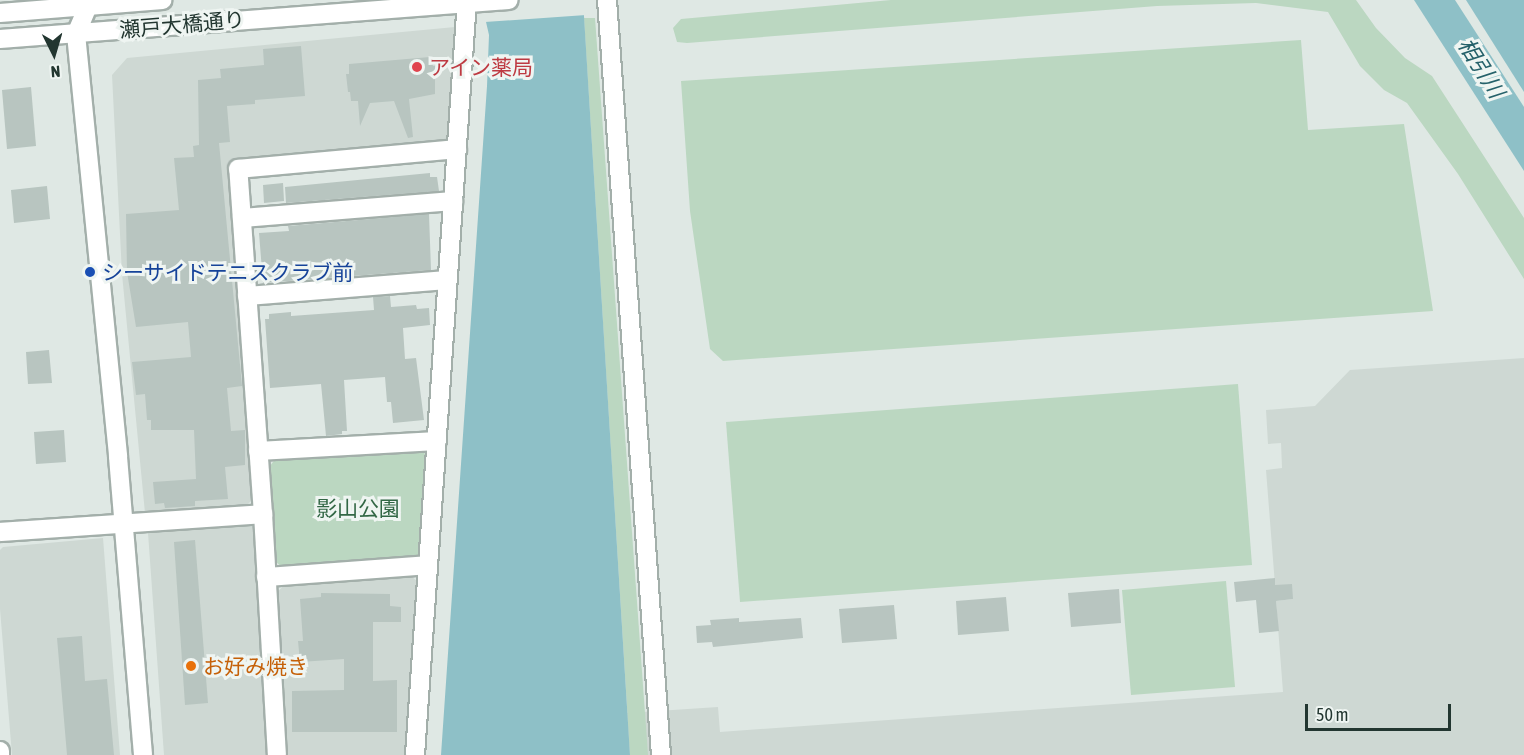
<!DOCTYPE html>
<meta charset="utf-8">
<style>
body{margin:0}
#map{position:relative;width:1524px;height:755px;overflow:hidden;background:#dfe8e4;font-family:"Asap Condensed","Noto Sans JP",sans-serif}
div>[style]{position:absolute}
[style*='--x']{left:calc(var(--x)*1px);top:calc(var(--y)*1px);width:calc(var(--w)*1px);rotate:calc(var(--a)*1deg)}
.built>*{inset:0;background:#ced8d3}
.green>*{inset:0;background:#bbd7c1}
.water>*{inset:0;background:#8ec0c7}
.pier>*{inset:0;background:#dfe8e4}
.building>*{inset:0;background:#b8c5c0}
.roads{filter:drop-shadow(2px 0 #a3afaa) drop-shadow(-2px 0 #a3afaa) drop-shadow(0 2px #a3afaa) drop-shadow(0 -2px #a3afaa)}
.minor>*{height:18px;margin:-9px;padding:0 9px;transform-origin:9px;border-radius:9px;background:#fff}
.tertiary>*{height:18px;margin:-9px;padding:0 9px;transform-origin:9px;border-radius:9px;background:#fff}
.dots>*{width:16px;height:16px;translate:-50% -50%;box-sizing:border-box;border:3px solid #eff5f2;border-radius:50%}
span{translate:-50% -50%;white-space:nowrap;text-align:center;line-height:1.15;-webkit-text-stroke:6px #eff5f2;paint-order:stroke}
.street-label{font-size:21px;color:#223630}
.health-label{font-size:21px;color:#be3a42}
.left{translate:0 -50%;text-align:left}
.transit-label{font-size:21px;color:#164399}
.park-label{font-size:21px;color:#326745}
.food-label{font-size:21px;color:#c56008}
.water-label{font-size:22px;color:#25616a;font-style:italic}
.north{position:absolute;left:24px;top:24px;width:60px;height:60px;-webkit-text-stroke:4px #eff5f2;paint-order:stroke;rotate:175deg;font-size:16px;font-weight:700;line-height:24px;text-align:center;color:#223630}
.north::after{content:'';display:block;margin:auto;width:21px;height:27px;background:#223630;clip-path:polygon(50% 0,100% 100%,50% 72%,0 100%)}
.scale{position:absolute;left:1305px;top:704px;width:146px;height:27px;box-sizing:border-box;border:3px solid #223630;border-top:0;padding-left:8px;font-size:18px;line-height:21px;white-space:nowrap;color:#223630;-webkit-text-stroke:4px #eff5f2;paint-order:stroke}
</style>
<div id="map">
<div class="built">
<i style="clip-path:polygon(455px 27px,450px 134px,443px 142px,231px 161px,255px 497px,247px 505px,145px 513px,122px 274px,112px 75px,127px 58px)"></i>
<i style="clip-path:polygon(1524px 358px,1524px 755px,630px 755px,627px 713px,718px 707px,720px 732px,1283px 692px,1276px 601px,1293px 599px,1275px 585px,1266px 470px,1282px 468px,1281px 443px,1268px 444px,1266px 410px,1315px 406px,1350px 370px)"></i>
<i style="clip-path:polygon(252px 526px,258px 532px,271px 755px,164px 755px,148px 533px)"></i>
<i style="clip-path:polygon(103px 538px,120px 755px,12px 755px,0 609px,0 550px,3px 547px)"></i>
<i style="clip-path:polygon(410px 575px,418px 582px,405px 755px,287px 755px,277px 592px,286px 584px)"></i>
</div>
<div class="green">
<i style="clip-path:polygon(891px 0,1356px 0,1376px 28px,1405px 58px,1432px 76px,1524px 218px,1524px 279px,1458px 174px,1407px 103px,1384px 90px,1360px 66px,1328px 12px,1256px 3px,1157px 6px,687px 43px,677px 42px,673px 28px,681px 19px)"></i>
<i style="clip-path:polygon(584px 18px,595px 18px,648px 755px,630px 755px)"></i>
<i style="clip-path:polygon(1301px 40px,1308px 130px,1404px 124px,1433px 311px,723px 361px,710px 349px,690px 211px,681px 81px)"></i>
<i style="clip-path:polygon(1238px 384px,1252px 565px,740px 602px,726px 422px)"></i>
<i style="clip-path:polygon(420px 450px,428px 456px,423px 547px,418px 559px,284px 569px,275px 561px,270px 466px,276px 458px)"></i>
<i style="clip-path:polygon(1226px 581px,1235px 687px,1131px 695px,1122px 590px)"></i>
</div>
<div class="water">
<i style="clip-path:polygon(481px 0,583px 0,630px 755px,441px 755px,487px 86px,489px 35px)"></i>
<i style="clip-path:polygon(1414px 0,1455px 0,1524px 107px,1524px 171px)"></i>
<i style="clip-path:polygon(1466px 0,1524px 0,1524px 92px)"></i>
</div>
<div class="pier">
<i style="clip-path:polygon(480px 0,585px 0,586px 15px,485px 22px)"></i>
</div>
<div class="building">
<i style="clip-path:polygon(301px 46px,305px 96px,255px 100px,255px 104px,227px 106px,230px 142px,219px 143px,242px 386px,227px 388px,231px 431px,245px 430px,245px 465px,225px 467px,228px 499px,195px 501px,195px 506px,165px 508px,164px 503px,155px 504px,153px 482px,196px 479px,194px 430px,151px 430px,151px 420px,147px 420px,145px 394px,136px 395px,132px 362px,191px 357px,188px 322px,136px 327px,127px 272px,126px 214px,179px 210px,174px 158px,194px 157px,193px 146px,199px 145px,198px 80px,221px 78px,220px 69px,264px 65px,263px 49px)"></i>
<i style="clip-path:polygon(430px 57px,433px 66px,435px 66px,435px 94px,409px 99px,413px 137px,408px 138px,394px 101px,370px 103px,360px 126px,358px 101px,351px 101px,350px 92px,348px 92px,346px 74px,349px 74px,349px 64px)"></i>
<i style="clip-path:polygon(31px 87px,36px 146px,7px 149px,2px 90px)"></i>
<i style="clip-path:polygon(430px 173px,430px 177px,437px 177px,439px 191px,286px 203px,285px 187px)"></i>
<i style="clip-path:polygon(283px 183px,284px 201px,264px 203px,263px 185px)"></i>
<i style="clip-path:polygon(47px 186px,50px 219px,14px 223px,11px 190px)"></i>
<i style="clip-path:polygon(429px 214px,431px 270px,263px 283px,259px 233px,289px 231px,288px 226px)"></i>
<i style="clip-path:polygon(390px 296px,391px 307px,416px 305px,417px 309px,429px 308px,430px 325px,403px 328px,405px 359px,416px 358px,424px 420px,393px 423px,391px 402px,387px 402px,385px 377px,344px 380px,347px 431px,342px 431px,342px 434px,326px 436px,321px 384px,270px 388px,265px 319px,269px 319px,269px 314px,291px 312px,291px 316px,374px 310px,373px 297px)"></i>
<i style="clip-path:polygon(49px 350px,52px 383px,28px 384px,26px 352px)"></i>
<i style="clip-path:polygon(64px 430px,66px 462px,36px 464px,34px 432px)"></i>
<i style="clip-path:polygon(195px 540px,208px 703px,185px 705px,174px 542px)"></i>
<i style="clip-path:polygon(1275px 578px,1275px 585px,1292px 584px,1293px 599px,1276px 601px,1279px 631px,1259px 633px,1256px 600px,1236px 602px,1234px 582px)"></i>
<i style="clip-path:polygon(1119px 589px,1121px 623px,1071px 627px,1068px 593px)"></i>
<i style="clip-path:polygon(321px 593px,390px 594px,390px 606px,401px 607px,401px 622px,373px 622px,373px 681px,397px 680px,397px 732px,292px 732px,292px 691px,344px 690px,344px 659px,300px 662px,298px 641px,303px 641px,300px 599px,321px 597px)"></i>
<i style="clip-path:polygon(1006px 597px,1009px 631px,958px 635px,956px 601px)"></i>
<i style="clip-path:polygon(894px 605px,897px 639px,842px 643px,839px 609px)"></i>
<i style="clip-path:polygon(739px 618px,739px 622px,801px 618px,803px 638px,713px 647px,712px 642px,697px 643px,696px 626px,711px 625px,710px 620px)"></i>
<i style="clip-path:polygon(82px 636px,85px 681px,107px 679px,114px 755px,67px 755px,57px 638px)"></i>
</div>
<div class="roads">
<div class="minor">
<i style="--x:607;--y:0;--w:757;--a:85.91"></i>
<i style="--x:242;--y:218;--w:212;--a:-4.6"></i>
<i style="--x:247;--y:296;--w:201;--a:-4.6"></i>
<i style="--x:258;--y:451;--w:179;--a:-3.2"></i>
<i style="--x:263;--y:514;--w:346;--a:-94.1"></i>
<i style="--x:238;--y:169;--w:220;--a:-5.2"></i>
<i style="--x:0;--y:532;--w:264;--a:-3.9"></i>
<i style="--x:263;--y:514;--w:241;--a:86.7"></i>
<i style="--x:266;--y:577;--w:162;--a:-4.2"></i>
<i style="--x:0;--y:751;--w:4;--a:90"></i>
<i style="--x:415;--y:755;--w:757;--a:-86.06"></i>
</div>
<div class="tertiary">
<i style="--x:87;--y:0;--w:6;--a:81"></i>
<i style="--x:88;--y:6;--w:30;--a:113"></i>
<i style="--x:76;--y:34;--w:425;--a:84.3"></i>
<i style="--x:118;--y:457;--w:299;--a:85.2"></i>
<i style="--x:0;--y:13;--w:163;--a:-4.6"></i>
<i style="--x:0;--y:39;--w:510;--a:-4.38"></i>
</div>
</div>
<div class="dots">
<i style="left:417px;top:67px;background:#e0444e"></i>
<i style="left:90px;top:272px;background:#1a4fb4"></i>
<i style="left:191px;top:666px;background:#e8710a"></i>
</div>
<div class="street-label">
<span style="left:182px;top:24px;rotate:-5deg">瀬戸大橋通り</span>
</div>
<div class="health-label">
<span class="left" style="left:429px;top:67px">アイン薬局</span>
</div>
<div class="transit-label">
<span class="left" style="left:102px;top:272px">シーサイドテニスクラブ前</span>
</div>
<div class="park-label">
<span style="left:358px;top:508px">影山公園</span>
</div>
<div class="food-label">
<span class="left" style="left:203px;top:666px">お好み焼き</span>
</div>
<div class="water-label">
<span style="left:1481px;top:68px;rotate:58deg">相引川</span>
</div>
<div class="north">N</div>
<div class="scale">50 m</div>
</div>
